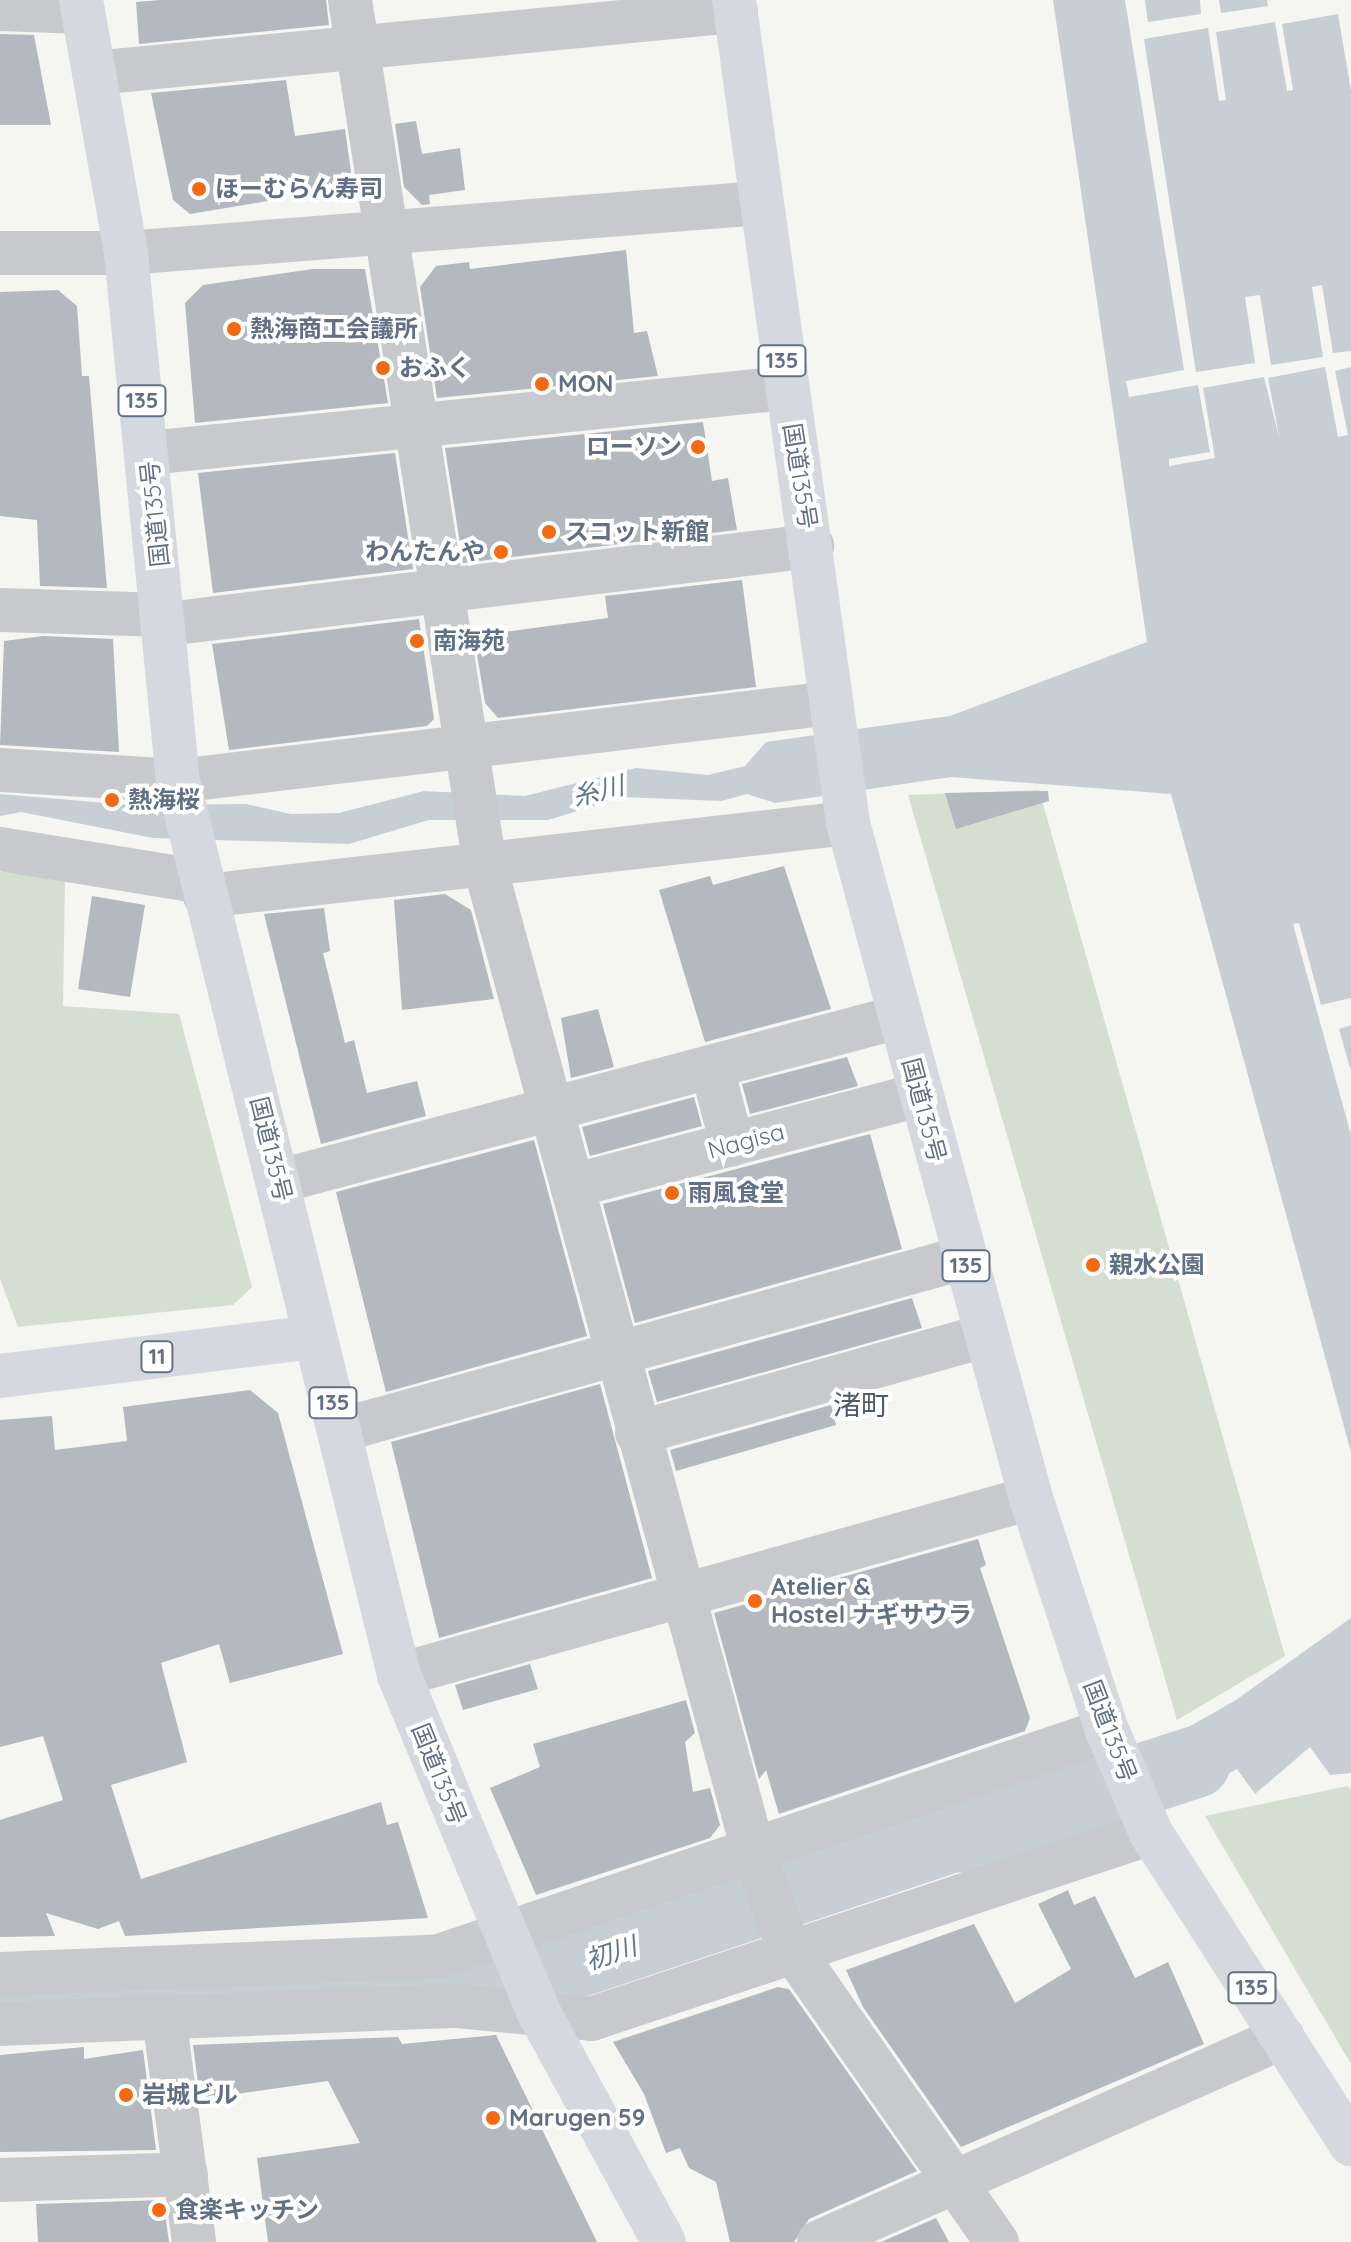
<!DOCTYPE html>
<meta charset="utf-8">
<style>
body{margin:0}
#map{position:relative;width:1351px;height:2242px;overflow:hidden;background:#f5f5f1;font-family:Quicksand,"Noto Sans JP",sans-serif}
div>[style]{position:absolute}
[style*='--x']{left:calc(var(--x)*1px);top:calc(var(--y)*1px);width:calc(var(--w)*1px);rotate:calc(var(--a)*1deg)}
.green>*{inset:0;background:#d4ded1}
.water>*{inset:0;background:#c7cfd5}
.pier>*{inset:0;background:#f5f5f1}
.river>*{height:72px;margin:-36px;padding:0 36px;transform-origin:36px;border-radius:36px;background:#c7cfd5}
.building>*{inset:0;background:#b3b9bf}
.minor>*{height:44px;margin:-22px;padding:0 22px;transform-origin:22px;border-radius:22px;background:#c7c9cd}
.major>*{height:44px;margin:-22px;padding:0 22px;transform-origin:22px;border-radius:22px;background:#d5d9df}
.highway>*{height:44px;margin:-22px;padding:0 22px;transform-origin:22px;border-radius:22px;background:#d5d9df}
.dots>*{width:22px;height:22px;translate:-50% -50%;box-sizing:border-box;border:4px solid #fff;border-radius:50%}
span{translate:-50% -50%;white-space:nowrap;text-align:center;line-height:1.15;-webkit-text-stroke:8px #fff;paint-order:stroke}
.shield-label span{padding:2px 6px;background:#fff;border:2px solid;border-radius:6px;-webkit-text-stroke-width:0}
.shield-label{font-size:22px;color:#617085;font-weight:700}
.poi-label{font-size:24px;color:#617085;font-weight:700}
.left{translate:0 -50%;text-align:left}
.right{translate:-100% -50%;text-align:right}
.street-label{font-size:24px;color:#617085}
.water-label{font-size:26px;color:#61798a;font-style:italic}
.quarter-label{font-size:28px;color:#505a6a}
</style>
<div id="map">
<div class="green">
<i style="clip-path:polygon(1039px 790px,1285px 1656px,1177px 1720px,908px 795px)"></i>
<i style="clip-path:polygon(18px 869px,65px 876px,63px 1006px,179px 1014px,252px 1287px,233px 1305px,18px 1327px,0 1279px,0 872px)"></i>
<i style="clip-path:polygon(1348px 1786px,1351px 1790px,1351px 2064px,1205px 1816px)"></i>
</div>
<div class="water">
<i style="clip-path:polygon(1053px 0,1351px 0,1351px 1452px,1171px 794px,951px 777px,775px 803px,747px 794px,721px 801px,623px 797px,548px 820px,429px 820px,349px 844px,153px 838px,21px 812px,0 816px,0 794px,130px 805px,246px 804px,291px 814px,339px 813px,424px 791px,525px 796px,636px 768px,708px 775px,745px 766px,766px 742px,950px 716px,1147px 642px)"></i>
<i style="clip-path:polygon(1351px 1618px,1351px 1773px,1330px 1775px,1310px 1747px,1255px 1794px,1237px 1769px,1194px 1793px,1171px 1737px,1236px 1700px)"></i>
<i style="clip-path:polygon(1047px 1772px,1073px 1834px,585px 1997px,0 2014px,0 1980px,438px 1967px)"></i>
</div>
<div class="pier">
<i style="clip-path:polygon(1125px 0,1145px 0,1148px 22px,1201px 14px,1200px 0,1219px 0,1221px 13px,1268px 6px,1267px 0,1351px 0,1351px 91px,1338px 14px,1282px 24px,1293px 90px,1287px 91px,1275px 22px,1216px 32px,1226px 100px,1219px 101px,1208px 28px,1144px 39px,1196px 372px,1255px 363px,1245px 297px,1260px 295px,1271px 365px,1323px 357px,1312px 287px,1322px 285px,1333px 353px,1351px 351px,1351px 367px,1335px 371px,1348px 435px,1338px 437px,1325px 367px,1268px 378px,1280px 441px,1264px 377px,1203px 388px,1215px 458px,1169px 466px,1169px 459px,1210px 452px,1198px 385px,1129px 397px,1126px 381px,1184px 370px)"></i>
<i style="clip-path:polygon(1299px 923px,1321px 1005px,1351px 998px,1351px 1025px,1339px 1029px,1351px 1071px,1351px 1135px,1293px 924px)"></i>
</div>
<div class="river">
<i style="--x:966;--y:1837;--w:241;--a:-18.1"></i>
</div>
<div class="building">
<i style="clip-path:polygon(161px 0,326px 0,329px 25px,139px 44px,136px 2px)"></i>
<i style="clip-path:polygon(0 34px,34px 35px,51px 125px,0 125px)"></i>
<i style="clip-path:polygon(286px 80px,295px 136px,345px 129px,354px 194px,273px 192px,274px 200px,190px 214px,173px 200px,151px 93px)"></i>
<i style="clip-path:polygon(416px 121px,422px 154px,460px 148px,465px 190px,429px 195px,430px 204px,422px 205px,404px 187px,395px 124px)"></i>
<i style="clip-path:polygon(626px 250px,634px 333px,647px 331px,658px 376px,437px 398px,420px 287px,436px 266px,469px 262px,470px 269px)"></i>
<i style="clip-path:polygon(313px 269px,365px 269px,388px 403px,195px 423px,185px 303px,203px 285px)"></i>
<i style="clip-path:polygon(58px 290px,77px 306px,82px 376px,89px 376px,107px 588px,40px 586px,37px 520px,0 516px,0 292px)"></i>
<i style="clip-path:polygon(703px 422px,712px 481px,728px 478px,737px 530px,463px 563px,445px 448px)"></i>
<i style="clip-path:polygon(395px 453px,413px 569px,213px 593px,198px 473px)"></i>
<i style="clip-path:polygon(742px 580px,756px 687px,498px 718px,485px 703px,474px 636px,608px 618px,605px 596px)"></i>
<i style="clip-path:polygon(419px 619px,434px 719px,427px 726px,229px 750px,212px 644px)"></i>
<i style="clip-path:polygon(43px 636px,113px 639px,119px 752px,0 745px,4px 641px)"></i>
<i style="clip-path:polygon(1048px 791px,1049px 801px,956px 829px,945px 793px)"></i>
<i style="clip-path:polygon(784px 866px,831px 1009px,705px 1042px,659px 890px,710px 876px,713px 885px)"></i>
<i style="clip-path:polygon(445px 894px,471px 910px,494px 999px,402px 1010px,394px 900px)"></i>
<i style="clip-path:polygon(92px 896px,145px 905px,130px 997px,78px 989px)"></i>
<i style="clip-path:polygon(324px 908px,330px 951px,323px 953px,345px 1043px,354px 1040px,367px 1093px,417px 1081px,426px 1116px,321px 1144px,264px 914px)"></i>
<i style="clip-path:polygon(598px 1009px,614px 1067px,571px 1078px,561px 1018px)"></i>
<i style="clip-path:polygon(847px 1057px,858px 1086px,750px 1114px,742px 1084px)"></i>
<i style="clip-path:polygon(694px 1097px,702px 1126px,590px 1156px,582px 1127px)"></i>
<i style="clip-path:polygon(870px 1134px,902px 1249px,635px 1323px,603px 1204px)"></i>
<i style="clip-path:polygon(534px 1140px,587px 1336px,386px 1392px,336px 1192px)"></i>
<i style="clip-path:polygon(912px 1298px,922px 1328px,657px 1402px,648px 1371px)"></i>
<i style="clip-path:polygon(600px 1384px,652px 1578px,439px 1638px,391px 1442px)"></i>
<i style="clip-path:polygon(250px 1390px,278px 1413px,343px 1654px,230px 1683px,219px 1644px,161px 1663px,187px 1762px,111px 1785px,141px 1879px,381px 1802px,387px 1825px,398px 1822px,428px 1918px,125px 1936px,119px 1921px,98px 1929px,46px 1913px,55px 1936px,0 1937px,0 1820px,63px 1800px,43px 1736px,0 1747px,0 1420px,52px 1416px,55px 1450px,127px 1441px,123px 1407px)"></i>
<i style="clip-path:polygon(831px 1405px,836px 1425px,676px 1471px,670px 1450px)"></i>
<i style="clip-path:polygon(978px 1539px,986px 1565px,980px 1568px,1030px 1718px,1025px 1731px,779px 1814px,766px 1770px,759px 1779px,714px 1613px)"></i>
<i style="clip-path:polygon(530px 1664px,538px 1689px,463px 1710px,455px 1685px)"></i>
<i style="clip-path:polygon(686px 1700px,695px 1733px,685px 1742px,693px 1792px,710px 1788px,720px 1825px,710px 1838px,536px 1895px,490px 1788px,540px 1767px,533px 1744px)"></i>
<i style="clip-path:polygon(1068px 1890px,1074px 1905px,1095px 1896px,1135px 1978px,1168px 1962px,1204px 2044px,961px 2147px,863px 2007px,846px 1970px,974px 1924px,1015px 2003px,1071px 1969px,1038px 1904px)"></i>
<i style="clip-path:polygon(778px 1987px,789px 1989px,917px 2171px,809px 2219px,794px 2242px,730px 2242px,716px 2182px,689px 2168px,680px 2148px,666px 2153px,644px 2094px,613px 2042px)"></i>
<i style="clip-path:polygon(496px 2035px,597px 2242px,268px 2242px,257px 2158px,360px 2143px,328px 2081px,200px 2099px,193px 2045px,398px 2037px,402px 2044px)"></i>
<i style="clip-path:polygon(84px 2047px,84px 2059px,143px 2050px,156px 2150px,0 2152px,0 2055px)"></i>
<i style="clip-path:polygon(163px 2200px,169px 2242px,38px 2242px,36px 2204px)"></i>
<i style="clip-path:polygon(936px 2218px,949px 2242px,881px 2242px)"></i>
</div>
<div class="minor">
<i style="--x:350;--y:0;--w:876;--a:81.14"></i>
<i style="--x:485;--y:866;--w:1020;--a:74.76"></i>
<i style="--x:753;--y:1850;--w:97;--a:70.1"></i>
<i style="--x:786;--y:1941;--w:368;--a:55"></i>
<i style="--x:0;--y:9;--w:83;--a:2.1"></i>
<i style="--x:94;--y:73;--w:645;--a:-5.52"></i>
<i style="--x:0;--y:253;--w:126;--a:0"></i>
<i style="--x:126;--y:253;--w:636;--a:-4.51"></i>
<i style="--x:148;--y:453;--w:641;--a:-5.82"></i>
<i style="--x:0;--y:610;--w:166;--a:1.7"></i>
<i style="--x:167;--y:624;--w:650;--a:-6.9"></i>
<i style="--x:0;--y:770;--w:178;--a:3.5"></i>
<i style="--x:178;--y:781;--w:658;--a:-6.81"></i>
<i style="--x:0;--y:849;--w:206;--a:9.2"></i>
<i style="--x:205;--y:896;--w:647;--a:-6.48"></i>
<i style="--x:712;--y:1068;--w:79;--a:75.3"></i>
<i style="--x:280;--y:1181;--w:640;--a:-14.84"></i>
<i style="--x:572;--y:1186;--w:360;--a:-14.7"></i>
<i style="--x:341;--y:1430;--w:645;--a:-15.46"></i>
<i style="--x:637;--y:1433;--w:361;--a:-15.6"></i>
<i style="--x:399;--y:1675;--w:656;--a:-15.65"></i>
<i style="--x:0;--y:1974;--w:439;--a:-2.3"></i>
<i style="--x:439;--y:1956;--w:705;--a:-18.69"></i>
<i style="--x:164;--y:2017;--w:227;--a:82.4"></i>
<i style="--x:0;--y:2024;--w:457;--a:-2.3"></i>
<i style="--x:457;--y:2006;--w:135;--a:5.5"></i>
<i style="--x:591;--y:2019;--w:590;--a:-18.37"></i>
<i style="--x:0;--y:2180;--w:186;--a:-1.8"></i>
<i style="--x:819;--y:2242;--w:507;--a:-23.84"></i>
</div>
<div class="major">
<i style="--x:0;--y:1376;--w:317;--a:-7.1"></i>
</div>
<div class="highway">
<i style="--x:81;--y:0;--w:257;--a:79.9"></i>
<i style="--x:126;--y:253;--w:531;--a:84.38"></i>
<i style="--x:178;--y:781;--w:921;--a:76.11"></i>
<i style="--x:399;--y:1675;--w:364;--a:67.5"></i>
<i style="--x:538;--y:2011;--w:263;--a:61.4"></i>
<i style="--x:734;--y:0;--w:831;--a:82.11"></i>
<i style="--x:848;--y:823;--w:699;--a:74.83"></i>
<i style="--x:1031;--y:1498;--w:244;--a:71.9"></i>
<i style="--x:1107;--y:1730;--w:112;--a:66.9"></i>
<i style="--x:1151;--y:1833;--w:370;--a:57.3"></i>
</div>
<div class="dots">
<i style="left:199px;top:189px;background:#f56911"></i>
<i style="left:234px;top:329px;background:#f56911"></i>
<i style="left:383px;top:368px;background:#f56911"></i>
<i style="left:542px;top:384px;background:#f56911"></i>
<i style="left:698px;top:447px;background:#f56911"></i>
<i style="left:549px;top:532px;background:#f56911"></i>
<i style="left:501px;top:552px;background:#f56911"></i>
<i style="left:417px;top:641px;background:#f56911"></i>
<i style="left:112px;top:800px;background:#f56911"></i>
<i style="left:672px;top:1193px;background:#f56911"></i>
<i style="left:1093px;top:1265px;background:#f56911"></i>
<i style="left:755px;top:1601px;background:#f56911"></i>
<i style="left:126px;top:2095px;background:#f56911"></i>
<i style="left:493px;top:2118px;background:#f56911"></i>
<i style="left:159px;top:2210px;background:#f56911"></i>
</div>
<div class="shield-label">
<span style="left:782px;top:361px">135</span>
<span style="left:142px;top:401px">135</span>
<span style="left:966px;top:1266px">135</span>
<span style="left:157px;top:1357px">11</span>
<span style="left:333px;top:1403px">135</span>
<span style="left:1252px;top:1988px">135</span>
</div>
<div class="poi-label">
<span class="left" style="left:215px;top:189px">ほーむらん寿司</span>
<span class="left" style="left:250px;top:329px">熱海商工会議所</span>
<span class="left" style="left:399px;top:368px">おふく</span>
<span class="left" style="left:558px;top:384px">MON</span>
<span class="right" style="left:682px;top:447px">ローソン</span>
<span class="left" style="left:565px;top:532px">スコット新館</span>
<span class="right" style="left:485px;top:552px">わんたんや</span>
<span class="left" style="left:433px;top:641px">南海苑</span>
<span class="left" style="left:128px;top:800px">熱海桜</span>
<span class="left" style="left:688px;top:1193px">雨風食堂</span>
<span class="left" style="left:1109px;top:1265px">親水公園</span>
<span class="left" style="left:771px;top:1601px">Atelier &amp;<br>Hostel ナギサウラ</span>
<span class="left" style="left:142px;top:2095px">岩城ビル</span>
<span class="left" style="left:509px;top:2118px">Marugen 59</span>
<span class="left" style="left:175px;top:2210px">食楽キッチン</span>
</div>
<div class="street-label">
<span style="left:800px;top:476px;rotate:81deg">国道135号</span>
<span style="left:155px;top:514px;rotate:-96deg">国道135号</span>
<span style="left:924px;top:1110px;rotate:75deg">国道135号</span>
<span style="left:746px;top:1141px;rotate:-15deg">Nagisa</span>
<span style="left:271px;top:1149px;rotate:76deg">国道135号</span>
<span style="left:1110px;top:1731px;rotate:69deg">国道135号</span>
<span style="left:439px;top:1774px;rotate:68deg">国道135号</span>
</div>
<div class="water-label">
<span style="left:598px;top:791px;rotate:-14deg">糸川</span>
<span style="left:611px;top:1953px;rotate:-18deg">初川</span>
</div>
<div class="quarter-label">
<span style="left:861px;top:1405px">渚町</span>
</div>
</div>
